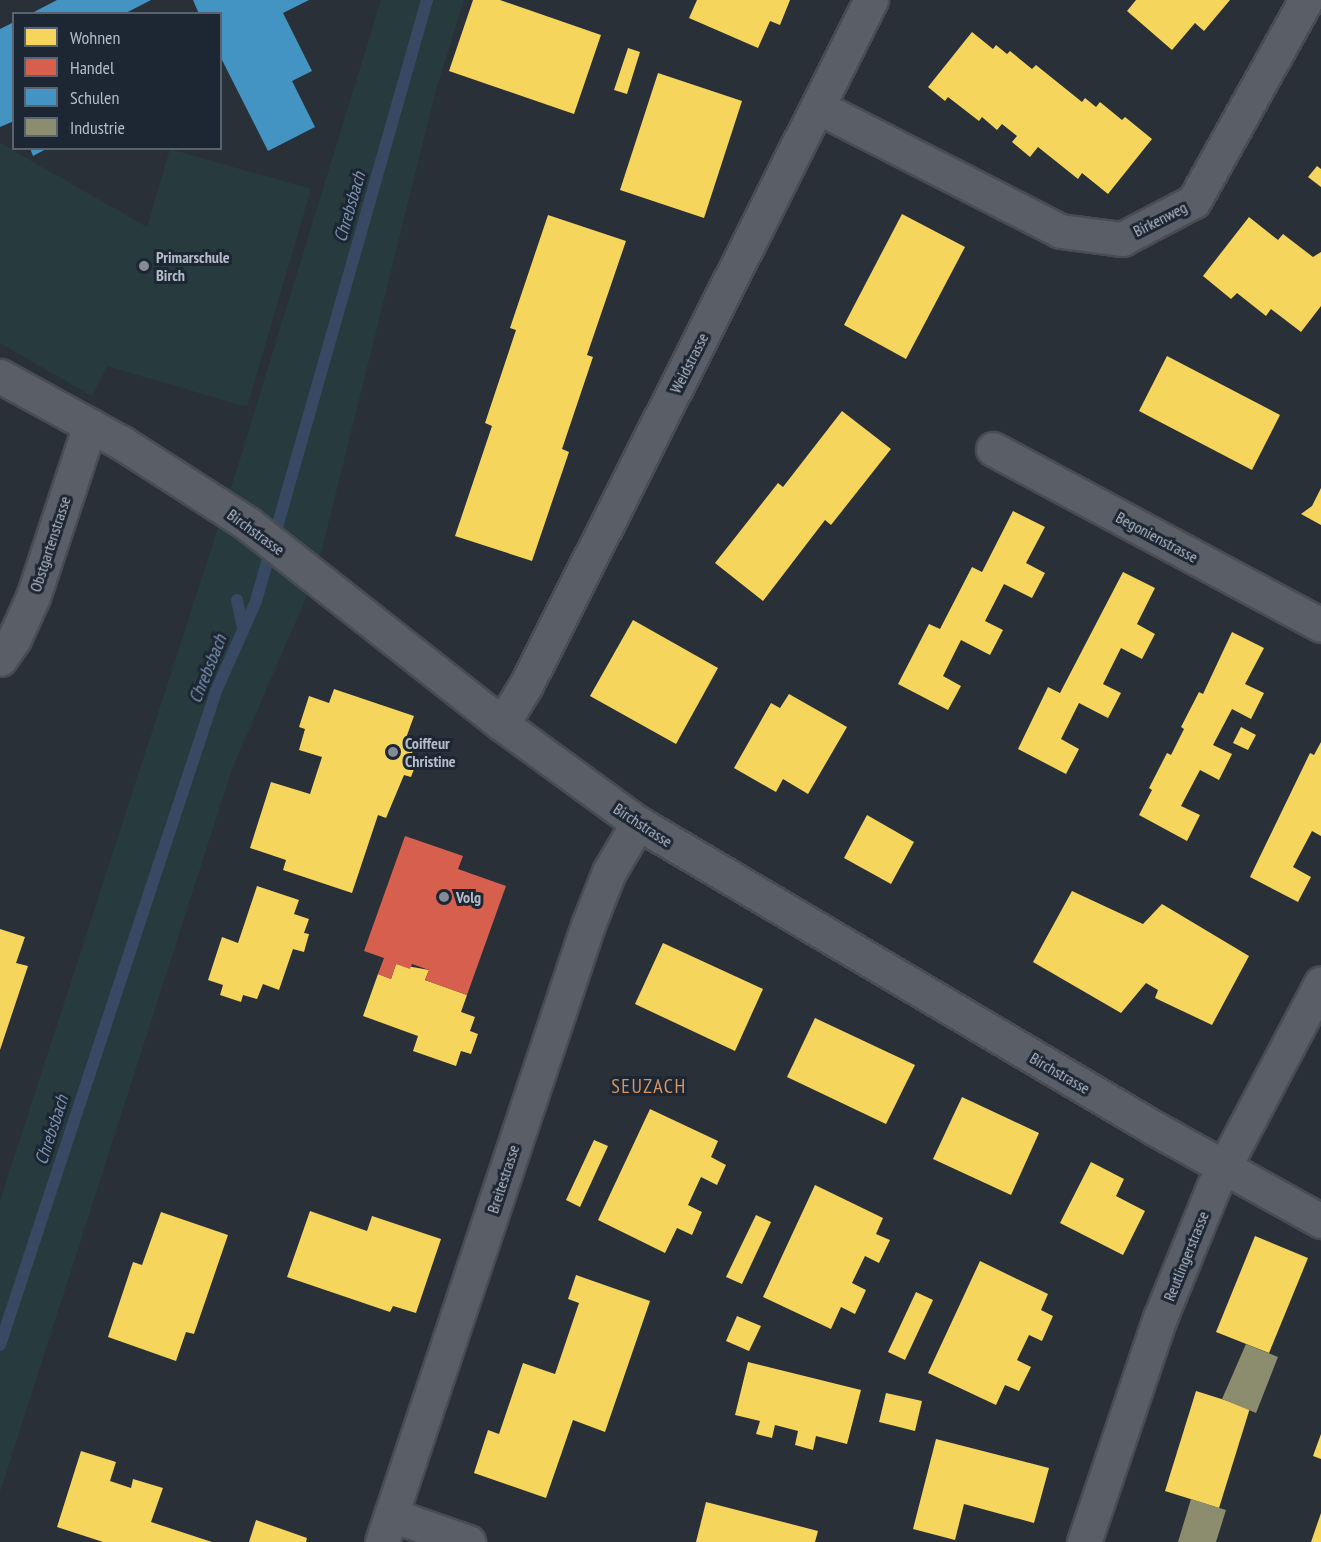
<!DOCTYPE html>
<style>
body{margin:0}
#map{position:relative;width:1321px;height:1542px;overflow:hidden;background:#2a3038;font-family:"PT Sans Narrow",sans-serif}
div>[style]{position:absolute}
[style*='--x']{left:calc(var(--x)*1px);top:calc(var(--y)*1px);width:calc(var(--w)*1px);rotate:calc(var(--a)*1deg)}
.green>*{inset:0;background:#273a3e}
.homes>*{inset:0;background:#f6d55c}
.shops>*{inset:0;background:#d6604d}
.schools>*{inset:0;background:#4393c3}
.industry>*{inset:0;background:#8c8c6e}
.stream>*{height:12px;margin:-6px;padding:0 6px;transform-origin:6px;border-radius:6px;background:#384963}
.roads{filter:drop-shadow(2px 0 #484c53) drop-shadow(-2px 0 #484c53) drop-shadow(0 2px #484c53) drop-shadow(0 -2px #484c53)}
.minor>*{height:33px;margin:-16.5px;padding:0 16.5px;transform-origin:16.5px;border-radius:16.5px;background:#5a5e66}
.dots>*{width:16px;height:16px;translate:-50% -50%;box-sizing:border-box;border:3px solid #1d2633;border-radius:50%}
span{translate:-50% -50%;white-space:nowrap;text-align:center;line-height:1.15;-webkit-text-stroke:6px #1d2633;paint-order:stroke}
.street-label{font-size:16px;color:#b4bcc9}
.poi-label{font-size:16px;color:#b4bcc9;font-weight:700}
.left{translate:0 -50%;text-align:left}
.water-label{font-size:18px;color:#7c92b1;font-style:italic}
.quarter-label{font-size:20px;color:#d59563;letter-spacing:1.5px}
.legend{position:absolute;left:12px;top:12px;width:210px;height:138px;box-sizing:border-box;background:#1d2633;border:2px solid #59626f;margin:0;padding:8px 10px;list-style:none;font-size:18px;color:#b4bcc9}
.legend li{display:flex;align-items:center;gap:12px;height:30px}
.legend b{width:30px;border:2px solid #59626f}
</style>
<div id="map">
<div class="green">
<i style="clip-path:polygon(381px 0,464px 0,436px 90px,315px 577px,232px 769px,0 1492px,0 1201px,232px 485px)"></i>
<i style="clip-path:polygon(0 143px,147px 227px,170px 149px,311px 189px,247px 407px,107px 366px,92px 396px,0 343px)"></i>
</div>
<div class="homes">
<i style="clip-path:polygon(473px 0,500px 0,601px 35px,574px 114px,449px 71px)"></i>
<i style="clip-path:polygon(697px 0,790px 0,780px 25px,770px 21px,758px 48px,689px 18px)"></i>
<i style="clip-path:polygon(1136px 0,1230px 0,1204px 31px,1195px 23px,1172px 50px,1127px 11px)"></i>
<i style="clip-path:polygon(972px 32px,993px 49px,996px 45px,1007px 54px,1010px 51px,1032px 69px,1036px 65px,1082px 102px,1085px 98px,1096px 107px,1100px 102px,1122px 120px,1125px 117px,1152px 139px,1108px 194px,1082px 173px,1078px 179px,1038px 147px,1030px 157px,1012px 142px,1017px 136px,1002px 124px,997px 130px,982px 117px,979px 121px,948px 97px,945px 101px,928px 87px)"></i>
<i style="clip-path:polygon(628px 48px,640px 52px,627px 94px,614px 90px)"></i>
<i style="clip-path:polygon(658px 73px,742px 101px,704px 218px,620px 190px)"></i>
<i style="clip-path:polygon(1317px 166px,1321px 169px,1321px 187px,1308px 177px)"></i>
<i style="clip-path:polygon(902px 214px,965px 247px,906px 359px,844px 325px)"></i>
<i style="clip-path:polygon(548px 215px,626px 241px,587px 355px,593px 357px,562px 449px,569px 452px,532px 561px,455px 536px,492px 426px,485px 423px,516px 330px,510px 328px)"></i>
<i style="clip-path:polygon(1249px 217px,1278px 240px,1283px 234px,1313px 257px,1321px 252px,1321px 306px,1301px 332px,1271px 309px,1266px 316px,1237px 293px,1231px 299px,1203px 276px)"></i>
<i style="clip-path:polygon(1167px 356px,1280px 415px,1252px 470px,1139px 411px)"></i>
<i style="clip-path:polygon(842px 411px,891px 449px,831px 525px,825px 520px,763px 601px,715px 563px,778px 483px,783px 487px)"></i>
<i style="clip-path:polygon(1321px 488px,1321px 525px,1301px 514px,1312px 506px)"></i>
<i style="clip-path:polygon(1013px 511px,1045px 527px,1026px 563px,1045px 573px,1032px 598px,1004px 584px,985px 621px,1003px 630px,990px 655px,961px 640px,943px 676px,961px 686px,948px 710px,898px 684px,929px 624px,940px 629px,972px 567px,982px 572px)"></i>
<i style="clip-path:polygon(1123px 572px,1155px 588px,1137px 624px,1155px 634px,1142px 659px,1121px 648px,1103px 684px,1121px 693px,1108px 718px,1079px 703px,1061px 739px,1079px 749px,1066px 774px,1018px 749px,1048px 687px,1060px 693px)"></i>
<i style="clip-path:polygon(633px 620px,718px 668px,676px 744px,590px 696px)"></i>
<i style="clip-path:polygon(1232px 632px,1264px 648px,1245px 684px,1264px 693px,1251px 719px,1232px 709px,1213px 745px,1232px 754px,1219px 780px,1200px 770px,1181px 806px,1200px 815px,1187px 841px,1139px 815px,1152px 790px,1149px 788px,1167px 753px,1171px 755px,1184px 729px,1181px 727px,1199px 692px,1203px 694px)"></i>
<i style="clip-path:polygon(334px 689px,414px 716px,406px 738px,416px 741px,410px 759px,417px 761px,411px 777px,404px 775px,386px 818px,378px 815px,352px 893px,283px 870px,286px 860px,250px 848px,271px 782px,310px 794px,322px 757px,299px 750px,305px 729px,299px 727px,309px 696px,329px 703px)"></i>
<i style="clip-path:polygon(789px 694px,847px 727px,808px 794px,783px 779px,776px 792px,734px 768px,771px 703px,780px 708px)"></i>
<i style="clip-path:polygon(1241px 727px,1256px 735px,1248px 750px,1233px 743px)"></i>
<i style="clip-path:polygon(1321px 742px,1321px 836px,1312px 831px,1293px 867px,1311px 877px,1298px 902px,1250px 877px,1310px 753px,1314px 755px)"></i>
<i style="clip-path:polygon(867px 815px,914px 842px,891px 884px,844px 858px)"></i>
<i style="clip-path:polygon(257px 886px,299px 900px,294px 914px,309px 919px,304px 933px,309px 934px,304px 952px,293px 949px,279px 990px,263px 984px,257px 999px,243px 995px,241px 1002px,220px 995px,223px 985px,208px 980px,222px 937px,238px 943px)"></i>
<i style="clip-path:polygon(1072px 891px,1143px 924px,1162px 904px,1249px 956px,1212px 1025px,1155px 998px,1158px 990px,1146px 983px,1121px 1013px,1033px 962px)"></i>
<i style="clip-path:polygon(0 929px,25px 937px,16px 963px,28px 966px,0 1050px)"></i>
<i style="clip-path:polygon(663px 943px,763px 989px,735px 1051px,635px 1004px)"></i>
<i style="clip-path:polygon(396px 964px,429px 970px,425px 980px,467px 995px,461px 1012px,475px 1017px,470px 1031px,478px 1034px,471px 1054px,461px 1051px,456px 1066px,413px 1051px,418px 1036px,363px 1016px,378px 974px,391px 979px)"></i>
<i style="clip-path:polygon(815px 1018px,915px 1065px,886px 1124px,787px 1077px)"></i>
<i style="clip-path:polygon(962px 1097px,1039px 1133px,1011px 1195px,933px 1159px)"></i>
<i style="clip-path:polygon(650px 1109px,718px 1141px,711px 1157px,726px 1165px,717px 1185px,701px 1177px,688px 1205px,702px 1212px,692px 1235px,677px 1228px,665px 1253px,598px 1220px)"></i>
<i style="clip-path:polygon(594px 1140px,608px 1146px,580px 1207px,566px 1200px)"></i>
<i style="clip-path:polygon(1091px 1162px,1124px 1179px,1116px 1196px,1145px 1211px,1123px 1255px,1060px 1223px)"></i>
<i style="clip-path:polygon(815px 1185px,883px 1218px,876px 1234px,890px 1240px,879px 1263px,865px 1256px,852px 1283px,866px 1290px,855px 1314px,841px 1307px,831px 1329px,763px 1297px)"></i>
<i style="clip-path:polygon(310px 1211px,367px 1231px,372px 1216px,441px 1239px,416px 1313px,393px 1306px,390px 1312px,287px 1277px)"></i>
<i style="clip-path:polygon(161px 1212px,228px 1235px,194px 1334px,186px 1332px,176px 1361px,108px 1337px,133px 1262px,142px 1265px)"></i>
<i style="clip-path:polygon(756px 1215px,771px 1222px,742px 1284px,726px 1277px)"></i>
<i style="clip-path:polygon(1255px 1236px,1308px 1258px,1269px 1353px,1216px 1332px)"></i>
<i style="clip-path:polygon(980px 1261px,1048px 1294px,1041px 1310px,1053px 1316px,1042px 1341px,1029px 1335px,1017px 1360px,1031px 1367px,1019px 1391px,1005px 1385px,996px 1405px,928px 1373px)"></i>
<i style="clip-path:polygon(576px 1275px,650px 1301px,605px 1432px,573px 1420px,546px 1498px,474px 1473px,488px 1430px,499px 1434px,523px 1363px,555px 1374px,579px 1303px,568px 1299px)"></i>
<i style="clip-path:polygon(916px 1292px,933px 1300px,905px 1360px,888px 1352px)"></i>
<i style="clip-path:polygon(737px 1316px,761px 1326px,749px 1351px,726px 1341px)"></i>
<i style="clip-path:polygon(748px 1362px,861px 1390px,847px 1444px,816px 1436px,813px 1450px,795px 1445px,798px 1431px,775px 1425px,772px 1438px,756px 1434px,760px 1421px,735px 1415px)"></i>
<i style="clip-path:polygon(1196px 1391px,1250px 1408px,1219px 1508px,1165px 1491px)"></i>
<i style="clip-path:polygon(886px 1393px,922px 1401px,915px 1431px,879px 1422px)"></i>
<i style="clip-path:polygon(1321px 1434px,1321px 1459px,1313px 1456px)"></i>
<i style="clip-path:polygon(936px 1439px,1049px 1468px,1034px 1523px,964px 1504px,955px 1540px,913px 1529px)"></i>
<i style="clip-path:polygon(81px 1451px,116px 1462px,110px 1481px,131px 1488px,133px 1479px,163px 1488px,151px 1522px,212px 1542px,103px 1542px,57px 1527px)"></i>
<i style="clip-path:polygon(706px 1502px,818px 1531px,815px 1542px,696px 1542px)"></i>
<i style="clip-path:polygon(1321px 1513px,1321px 1542px,1311px 1542px)"></i>
<i style="clip-path:polygon(256px 1520px,307px 1538px,306px 1542px,249px 1542px)"></i>
</div>
<div class="shops">
<i style="clip-path:polygon(405px 836px,463px 856px,458px 869px,506px 886px,467px 995px,425px 980px,429px 970px,412px 964px,410px 969px,396px 964px,391px 979px,378px 974px,384px 958px,364px 951px)"></i>
</div>
<div class="schools">
<i style="clip-path:polygon(57px 0,151px 0,124px 14px,30px 14px)"></i>
<i style="clip-path:polygon(193px 0,309px 0,283px 13px,312px 71px,292px 81px,315px 127px,268px 151px,220px 56px,220px 14px,199px 14px)"></i>
<i style="clip-path:polygon(14px 22px,14px 121px,0 127px,0 29px)"></i>
<i style="clip-path:polygon(30px 148px,48px 148px,33px 156px)"></i>
</div>
<div class="industry">
<i style="clip-path:polygon(1246px 1344px,1278px 1357px,1256px 1413px,1222px 1399px)"></i>
<i style="clip-path:polygon(1191px 1499px,1226px 1510px,1216px 1542px,1178px 1542px)"></i>
</div>
<div class="stream">
<i style="--x:237;--y:600;--w:30;--a:78"></i>
<i style="--x:0;--y:1345;--w:689;--a:-71.72"></i>
<i style="--x:216;--y:691;--w:98;--a:-66"></i>
<i style="--x:256;--y:601;--w:625;--a:-74.12"></i>
</div>
<div class="roads">
<div class="minor">
<i style="--x:818;--y:107;--w:272;--a:27.1"></i>
<i style="--x:1060;--y:231;--w:63;--a:7.4"></i>
<i style="--x:1122;--y:239;--w:81;--a:-27.8"></i>
<i style="--x:1194;--y:201;--w:230;--a:-60.9"></i>
<i style="--x:0;--y:376;--w:139;--a:28.8"></i>
<i style="--x:122;--y:443;--w:150;--a:32.7"></i>
<i style="--x:248;--y:524;--w:323;--a:38.2"></i>
<i style="--x:502;--y:724;--w:168;--a:36.1"></i>
<i style="--x:638;--y:823;--w:599;--a:30.59"></i>
<i style="--x:1154;--y:1128;--w:191;--a:29.1"></i>
<i style="--x:993;--y:449;--w:372;--a:28.2"></i>
<i style="--x:0;--y:659;--w:24;--a:-55"></i>
<i style="--x:14;--y:639;--w:46;--a:-65.7"></i>
<i style="--x:33;--y:597;--w:181;--a:-71.7"></i>
<i style="--x:502;--y:724;--w:46;--a:-58.4"></i>
<i style="--x:526;--y:685;--w:767;--a:-63.27"></i>
<i style="--x:391;--y:1515;--w:82;--a:19.3"></i>
<i style="--x:382;--y:1542;--w:650;--a:-71.54"></i>
<i style="--x:588;--y:925;--w:57;--a:-68.4"></i>
<i style="--x:609;--y:872;--w:57;--a:-59.4"></i>
<i style="--x:1084;--y:1542;--w:237;--a:-71.3"></i>
<i style="--x:1160;--y:1318;--w:143;--a:-67.8"></i>
<i style="--x:1214;--y:1186;--w:229;--a:-62.2"></i>
</div>
</div>
<div class="dots">
<i style="left:144px;top:266px;background:#848b96"></i>
<i style="left:393px;top:752px;background:#848b96"></i>
<i style="left:444px;top:897px;background:#848b96"></i>
</div>
<div class="street-label">
<span style="left:1160px;top:219px;rotate:-27deg">Birkenweg</span>
<span style="left:689px;top:363px;rotate:-63deg">Weidstrasse</span>
<span style="left:256px;top:532px;rotate:36deg">Birchstrasse</span>
<span style="left:1157px;top:537px;rotate:28deg">Begonienstrasse</span>
<span style="left:50px;top:544px;rotate:-72deg">Obstgartenstrasse</span>
<span style="left:643px;top:825px;rotate:33deg">Birchstrasse</span>
<span style="left:1060px;top:1073px;rotate:30deg">Birchstrasse</span>
<span style="left:503px;top:1179px;rotate:-72deg">Breitestrasse</span>
<span style="left:1186px;top:1256px;rotate:-68deg">Reutlingerstrasse</span>
</div>
<div class="poi-label">
<span class="left" style="left:156px;top:266px">Primarschule<br>Birch</span>
<span class="left" style="left:405px;top:752px">Coiffeur<br>Christine</span>
<span class="left" style="left:456px;top:897px">Volg</span>
</div>
<div class="water-label">
<span style="left:350px;top:207px;rotate:-74deg">Chrebsbach</span>
<span style="left:208px;top:669px;rotate:-68deg">Chrebsbach</span>
<span style="left:52px;top:1130px;rotate:-72deg">Chrebsbach</span>
</div>
<div class="quarter-label">
<span style="left:649px;top:1086px">SEUZACH</span>
</div>
<ul class="legend">
<li><b style="height:16px;background:#f6d55c"></b>Wohnen</li>
<li><b style="height:16px;background:#d6604d"></b>Handel</li>
<li><b style="height:16px;background:#4393c3"></b>Schulen</li>
<li><b style="height:16px;background:#8c8c6e"></b>Industrie</li>
</ul>
</div>
